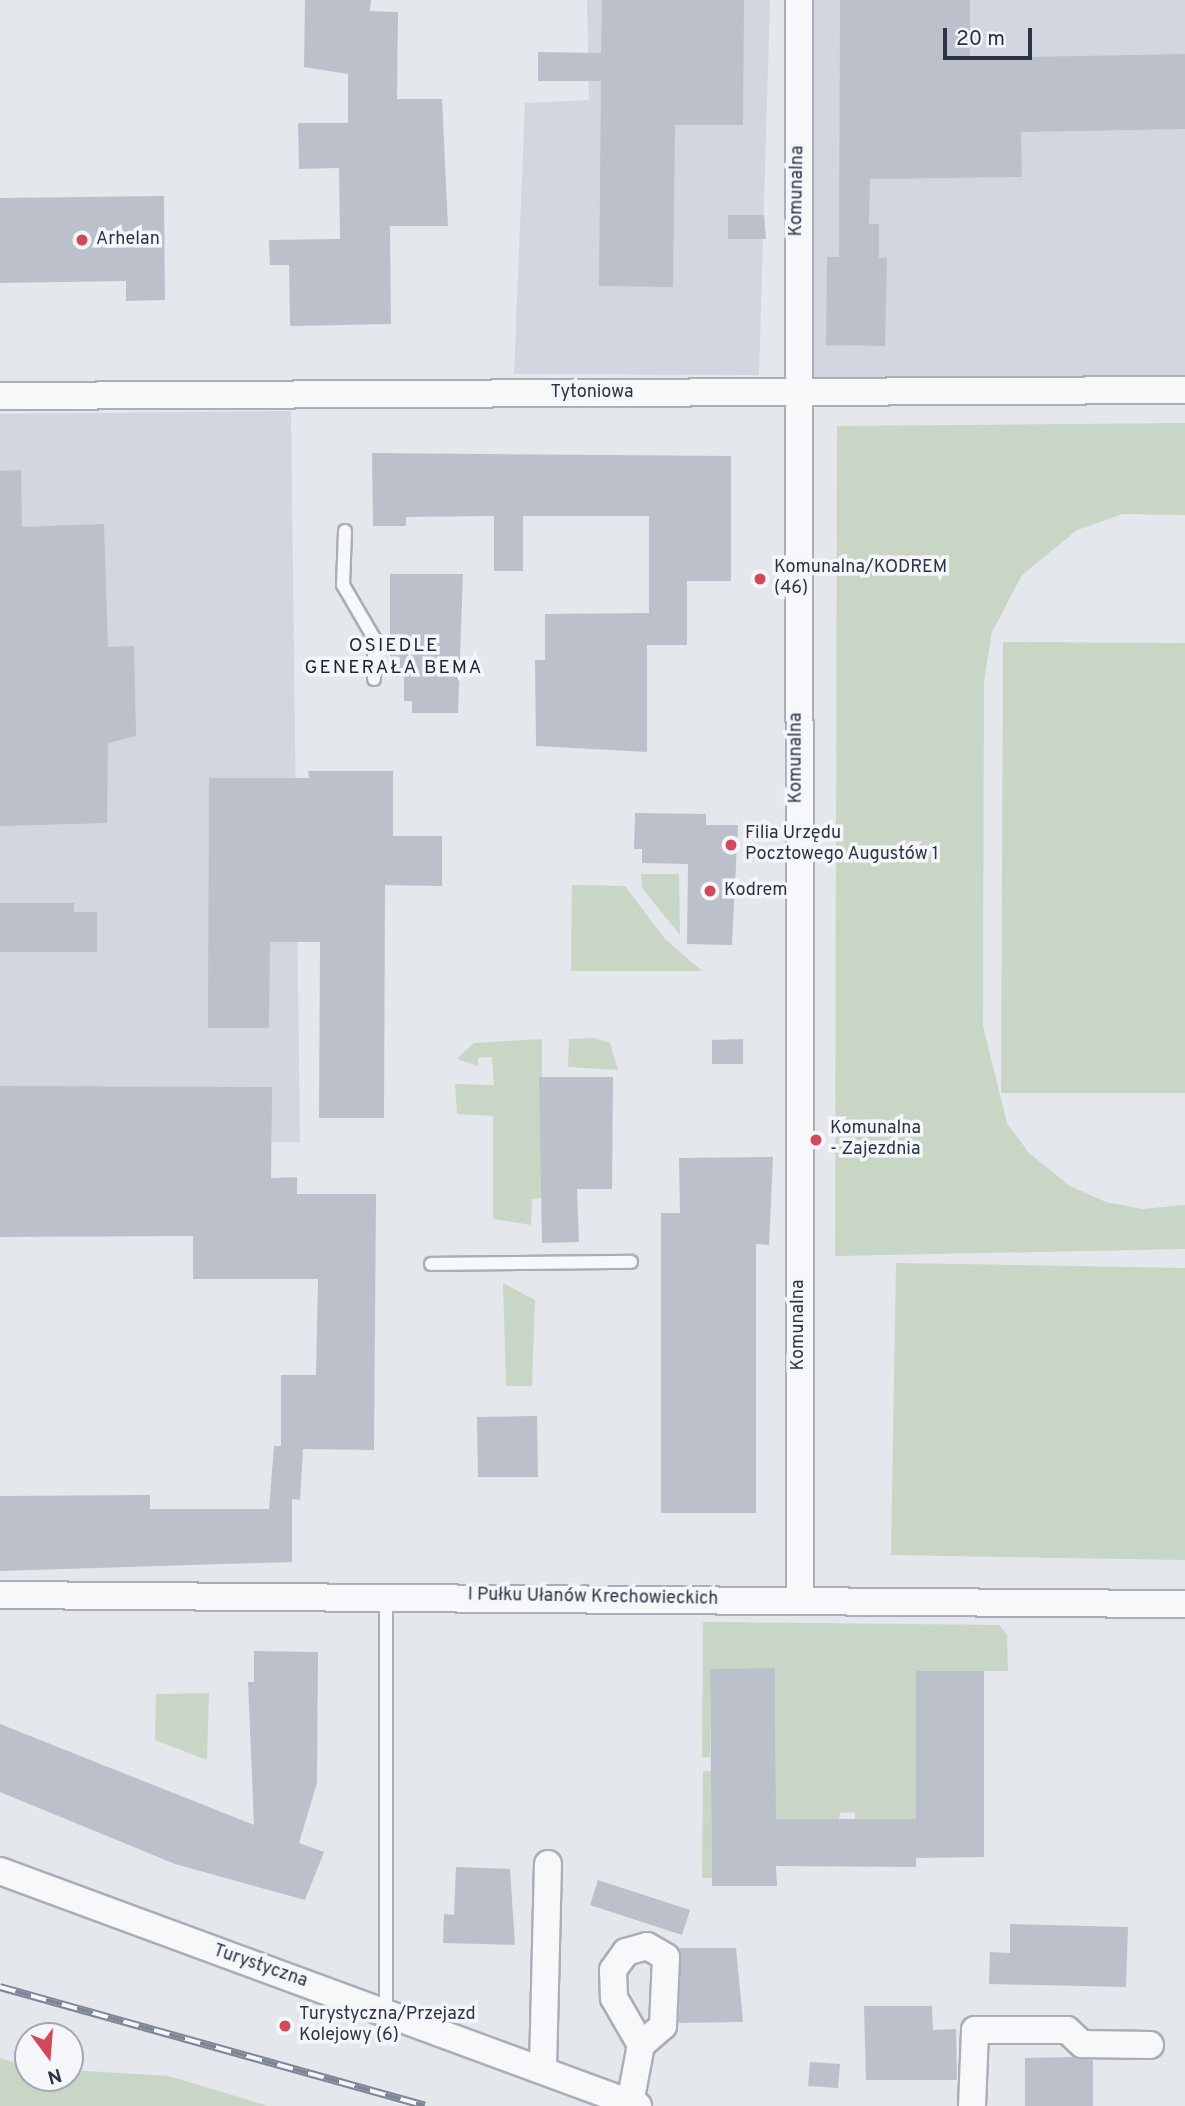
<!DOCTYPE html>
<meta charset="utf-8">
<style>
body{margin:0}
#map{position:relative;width:1185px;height:2106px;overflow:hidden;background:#e4e7ec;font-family:Overpass,sans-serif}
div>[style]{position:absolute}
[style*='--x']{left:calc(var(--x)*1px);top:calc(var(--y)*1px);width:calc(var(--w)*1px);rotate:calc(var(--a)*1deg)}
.built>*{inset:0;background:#d2d6de}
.green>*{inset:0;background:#c9d6c5}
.building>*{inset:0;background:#bbc0ca}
.roads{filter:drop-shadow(2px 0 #a9aeb7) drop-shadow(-2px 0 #a9aeb7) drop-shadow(0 2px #a9aeb7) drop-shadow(0 -2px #a9aeb7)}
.service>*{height:12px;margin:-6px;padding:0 6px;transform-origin:6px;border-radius:6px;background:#f7f8fa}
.minor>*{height:26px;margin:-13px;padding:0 13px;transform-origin:13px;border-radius:13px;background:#f7f8fa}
.rail>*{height:8px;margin-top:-4px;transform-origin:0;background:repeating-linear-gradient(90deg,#f4f6f9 0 16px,#7d8696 0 32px);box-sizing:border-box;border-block:2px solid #7d8696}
.dots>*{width:19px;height:19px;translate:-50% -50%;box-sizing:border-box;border:4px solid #f4f6f9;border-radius:50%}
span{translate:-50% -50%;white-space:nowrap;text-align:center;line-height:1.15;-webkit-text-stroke:7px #f4f6f9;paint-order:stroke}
.street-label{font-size:18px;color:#2b3445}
.poi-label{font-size:18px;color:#2b3445}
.left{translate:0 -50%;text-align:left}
.neighbourhood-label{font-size:19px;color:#1d2536;letter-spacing:2px}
.north{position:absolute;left:14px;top:2022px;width:70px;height:70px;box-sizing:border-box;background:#f4f6f9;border:2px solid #a4a8b1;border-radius:50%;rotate:164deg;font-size:19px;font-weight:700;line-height:28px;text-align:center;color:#2b3445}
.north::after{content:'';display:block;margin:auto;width:24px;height:32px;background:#d1495b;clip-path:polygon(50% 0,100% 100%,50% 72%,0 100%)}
.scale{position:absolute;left:943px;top:28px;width:89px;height:32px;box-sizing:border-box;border:4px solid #2b3445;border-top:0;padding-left:9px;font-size:21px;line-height:24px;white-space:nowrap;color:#2b3445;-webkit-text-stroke:5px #f4f6f9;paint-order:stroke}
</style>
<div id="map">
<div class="built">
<i style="clip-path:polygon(587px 0,770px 0,759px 375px,514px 374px,525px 103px,589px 100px)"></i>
<i style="clip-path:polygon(808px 0,1185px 0,1185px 377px,813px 379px)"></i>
<i style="clip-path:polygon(291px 411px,300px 1142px,0 1145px,0 414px)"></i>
</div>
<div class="green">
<i style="clip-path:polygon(1185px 423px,1185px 515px,1123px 514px,1077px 530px,1022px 575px,992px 632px,984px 681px,983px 1026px,1007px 1123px,1029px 1153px,1070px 1186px,1106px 1202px,1142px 1209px,1185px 1205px,1185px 1249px,835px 1256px,837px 426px)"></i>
<i style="clip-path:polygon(1003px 642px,1185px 643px,1185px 1093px,1001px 1093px)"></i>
<i style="clip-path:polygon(641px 874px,679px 874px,680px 935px,642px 888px)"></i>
<i style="clip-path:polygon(572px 885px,625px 886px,665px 939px,702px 971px,571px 971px)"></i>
<i style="clip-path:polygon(595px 1038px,610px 1043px,618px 1070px,568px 1067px,569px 1039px)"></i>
<i style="clip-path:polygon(542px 1039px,542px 1198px,532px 1199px,531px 1225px,493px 1219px,493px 1116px,457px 1114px,455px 1084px,494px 1085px,492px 1057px,478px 1058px,478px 1066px,457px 1059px,474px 1043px)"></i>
<i style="clip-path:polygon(896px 1263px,1185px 1268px,1185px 1560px,891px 1555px)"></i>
<i style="clip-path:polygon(503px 1283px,535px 1300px,532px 1386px,506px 1386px)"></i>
<i style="clip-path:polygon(703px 1622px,999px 1625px,1007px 1635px,1008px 1671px,916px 1671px,916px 1819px,855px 1819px,855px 1812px,840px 1813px,839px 1819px,776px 1819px,775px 1669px,710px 1669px,710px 1757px,702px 1757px)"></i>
<i style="clip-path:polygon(209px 1693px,207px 1760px,155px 1740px,156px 1694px)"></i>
<i style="clip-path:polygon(703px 1771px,711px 1771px,712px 1878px,702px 1878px)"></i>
<i style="clip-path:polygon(0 2058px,28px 2067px,28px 2078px,70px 2078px,70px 2070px,169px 2076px,268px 2106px,0 2106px)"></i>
</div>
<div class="building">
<i style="clip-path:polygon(305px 0,371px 0,370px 11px,398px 12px,397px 99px,442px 99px,448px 226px,390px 226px,391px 324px,290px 326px,289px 265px,270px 265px,269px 240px,340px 239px,339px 168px,299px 169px,298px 123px,348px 123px,348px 74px,304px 67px)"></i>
<i style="clip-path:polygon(602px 0,744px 0,743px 125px,675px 125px,673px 287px,599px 286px,601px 81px,538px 81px,538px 52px,601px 53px)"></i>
<i style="clip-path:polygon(840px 0,970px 0,970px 58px,1185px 54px,1185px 129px,1021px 132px,1022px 177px,870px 179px,869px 224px,879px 224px,879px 258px,887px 258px,885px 346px,826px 345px,827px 257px,839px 257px)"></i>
<i style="clip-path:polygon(164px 196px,165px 300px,126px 301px,126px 281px,0 283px,0 198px)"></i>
<i style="clip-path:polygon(728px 215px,764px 215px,766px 239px,728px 239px)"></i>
<i style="clip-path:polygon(372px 453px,731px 456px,731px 581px,687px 581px,687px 645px,647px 645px,647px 752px,536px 746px,535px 660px,545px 660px,545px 614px,649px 613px,649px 516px,523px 516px,523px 571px,494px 571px,494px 516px,406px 517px,406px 526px,373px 526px)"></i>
<i style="clip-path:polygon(21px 470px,22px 527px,104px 524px,108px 647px,134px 646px,136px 736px,108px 743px,107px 823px,0 826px,0 471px)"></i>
<i style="clip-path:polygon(390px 574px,463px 574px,458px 713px,412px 713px,412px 701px,404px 701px,404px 677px,390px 677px)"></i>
<i style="clip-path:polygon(308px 771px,393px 771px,393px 836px,442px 836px,442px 886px,385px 885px,384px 1118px,319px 1118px,320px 942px,270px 942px,269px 1028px,208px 1028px,209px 778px,309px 778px)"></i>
<i style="clip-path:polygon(635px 813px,706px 814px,706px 825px,738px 825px,732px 945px,687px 944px,688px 864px,642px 863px,642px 849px,634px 849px)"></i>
<i style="clip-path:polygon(0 903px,74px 903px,74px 912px,97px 912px,97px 952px,0 952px)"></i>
<i style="clip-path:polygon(743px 1039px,743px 1064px,712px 1064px,712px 1040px)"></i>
<i style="clip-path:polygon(539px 1077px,613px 1077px,612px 1189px,577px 1189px,579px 1242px,542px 1243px)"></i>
<i style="clip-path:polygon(0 1086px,272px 1087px,271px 1178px,297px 1177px,297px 1194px,376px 1194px,374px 1450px,303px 1449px,300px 1500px,292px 1499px,292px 1562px,0 1571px,0 1496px,150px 1495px,150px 1509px,269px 1509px,274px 1446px,281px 1446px,281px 1375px,316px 1375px,318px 1279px,193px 1279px,193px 1236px,0 1237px)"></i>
<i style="clip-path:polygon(773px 1157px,769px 1245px,756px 1244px,756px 1513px,661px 1513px,661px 1213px,680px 1213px,679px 1158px)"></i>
<i style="clip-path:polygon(537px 1416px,538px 1477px,478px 1477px,477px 1417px)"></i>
<i style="clip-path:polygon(254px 1651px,318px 1652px,317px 1783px,299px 1843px,324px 1852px,305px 1900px,175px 1864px,0 1792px,0 1724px,254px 1825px,248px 1682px,254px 1682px)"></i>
<i style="clip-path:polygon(775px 1668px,776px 1819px,916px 1819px,916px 1671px,984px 1671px,984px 1857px,916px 1858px,916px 1867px,776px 1866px,777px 1886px,712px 1886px,710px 1669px)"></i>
<i style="clip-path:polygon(456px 1867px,510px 1869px,515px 1945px,443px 1943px,444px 1914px,454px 1915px)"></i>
<i style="clip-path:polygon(598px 1880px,690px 1910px,682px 1935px,590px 1905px)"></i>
<i style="clip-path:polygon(1010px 1924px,1128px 1927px,1126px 1987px,989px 1984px,990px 1952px,1010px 1953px)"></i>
<i style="clip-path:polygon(680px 1948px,736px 1948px,743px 2022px,679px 2023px)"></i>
<i style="clip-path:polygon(864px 2006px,932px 2006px,933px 2030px,956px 2029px,957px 2080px,866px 2080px)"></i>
<i style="clip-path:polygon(1073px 2057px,1093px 2060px,1093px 2106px,1025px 2106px,1025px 2058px)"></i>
<i style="clip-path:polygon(810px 2062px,840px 2064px,838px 2088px,808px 2086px)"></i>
</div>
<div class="roads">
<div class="service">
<i style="--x:345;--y:531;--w:54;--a:92.1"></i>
<i style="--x:343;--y:585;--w:61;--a:59.7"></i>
<i style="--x:374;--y:638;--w:41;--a:90"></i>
<i style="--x:431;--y:1264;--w:200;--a:-0.6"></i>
<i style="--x:386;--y:2012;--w:416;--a:-90"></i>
</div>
<div class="minor">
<i style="--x:799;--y:0;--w:1600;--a:89.96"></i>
<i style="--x:0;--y:396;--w:1185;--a:-0.29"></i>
<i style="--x:0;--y:1595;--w:1185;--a:0.44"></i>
<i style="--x:0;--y:1871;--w:680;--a:20.22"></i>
<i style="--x:543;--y:2068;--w:204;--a:-88.6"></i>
<i style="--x:630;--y:2103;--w:59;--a:-79.3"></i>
<i style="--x:641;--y:2045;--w:29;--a:-41"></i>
<i style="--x:663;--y:2026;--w:69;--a:-87.5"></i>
<i style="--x:666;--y:1957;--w:22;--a:-150"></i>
<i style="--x:647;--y:1946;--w:22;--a:164"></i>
<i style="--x:626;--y:1952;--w:22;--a:126"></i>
<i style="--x:613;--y:1970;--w:28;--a:88"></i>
<i style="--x:614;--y:1998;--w:54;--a:60.1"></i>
<i style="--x:972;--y:2106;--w:76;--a:-87.7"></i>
<i style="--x:975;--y:2030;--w:92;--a:0"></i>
<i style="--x:1067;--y:2030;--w:21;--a:43"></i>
<i style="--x:1082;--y:2044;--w:68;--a:0.8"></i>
</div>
</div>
<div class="rail">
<i style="--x:0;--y:1987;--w:441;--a:15.6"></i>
</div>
<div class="dots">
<i style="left:82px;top:240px;background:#d1495b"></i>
<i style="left:760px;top:579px;background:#d1495b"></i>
<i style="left:731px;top:845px;background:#d1495b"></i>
<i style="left:710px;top:891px;background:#d1495b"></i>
<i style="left:816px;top:1140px;background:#d1495b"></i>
<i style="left:285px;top:2026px;background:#d1495b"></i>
</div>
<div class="street-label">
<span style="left:798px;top:191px;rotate:-89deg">Komunalna</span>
<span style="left:592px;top:393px">Tytoniowa</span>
<span style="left:797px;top:758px;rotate:-90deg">Komunalna</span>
<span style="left:799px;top:1325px;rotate:-90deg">Komunalna</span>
<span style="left:593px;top:1598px;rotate:1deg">I Pułku Ułanów Krechowieckich</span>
<span style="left:260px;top:1967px;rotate:19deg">Turystyczna</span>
</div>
<div class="poi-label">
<span class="left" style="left:96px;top:240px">Arhelan</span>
<span class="left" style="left:774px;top:579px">Komunalna/KODREM<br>(46)</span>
<span class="left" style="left:745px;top:845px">Filia Urzędu<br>Pocztowego Augustów 1</span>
<span class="left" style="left:724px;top:891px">Kodrem</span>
<span class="left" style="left:830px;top:1140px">Komunalna<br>- Zajezdnia</span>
<span class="left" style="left:299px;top:2026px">Turystyczna/Przejazd<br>Kolejowy (6)</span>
</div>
<div class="neighbourhood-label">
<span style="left:394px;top:658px">OSIEDLE<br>GENERAŁA BEMA</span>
</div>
<div class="north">N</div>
<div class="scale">20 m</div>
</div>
